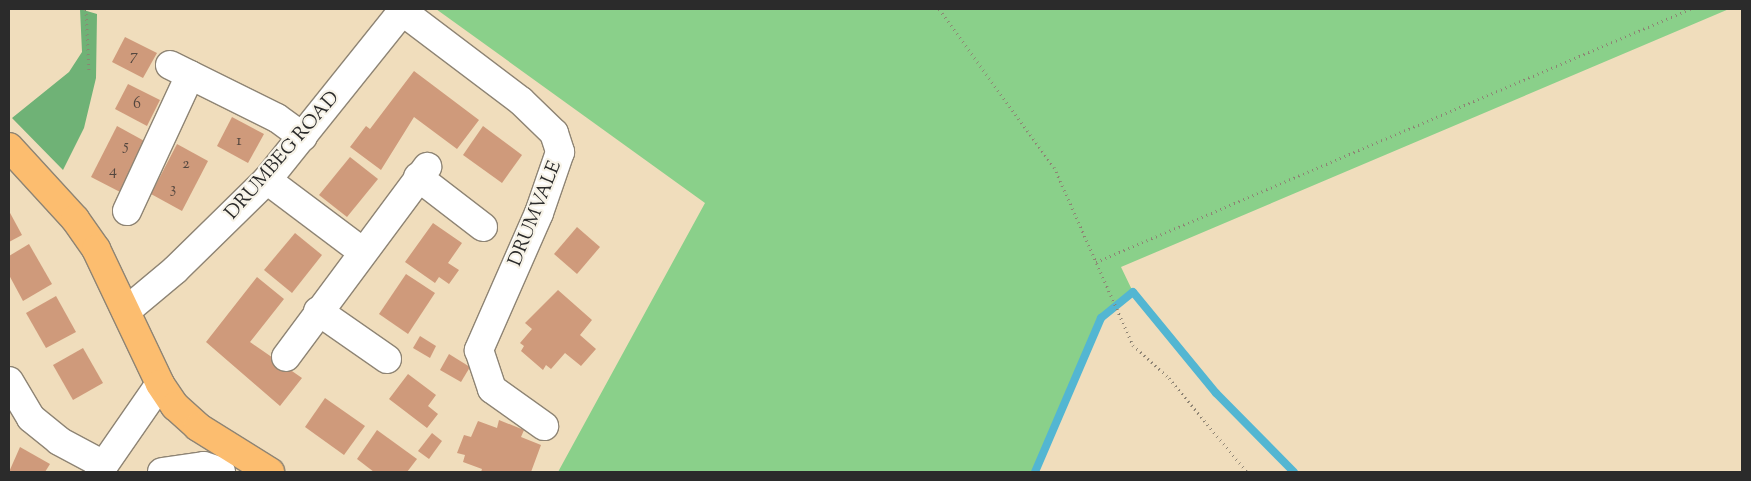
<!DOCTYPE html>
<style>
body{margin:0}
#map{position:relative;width:1751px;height:481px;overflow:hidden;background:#f0ddbc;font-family:"Sorts Mill Goudy",serif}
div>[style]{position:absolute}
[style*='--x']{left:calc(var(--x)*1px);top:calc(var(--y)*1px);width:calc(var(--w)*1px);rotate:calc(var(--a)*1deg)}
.green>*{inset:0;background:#8ad08a}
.forest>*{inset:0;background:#6fb276}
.stream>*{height:8px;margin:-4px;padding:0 4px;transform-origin:4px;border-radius:4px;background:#53b6d2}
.building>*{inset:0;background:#cf9a7b}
.path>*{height:3px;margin-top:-1.5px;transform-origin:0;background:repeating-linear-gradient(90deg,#8e8474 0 1px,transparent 0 5px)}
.roads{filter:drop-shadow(1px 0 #8e8474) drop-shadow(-1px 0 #8e8474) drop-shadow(0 1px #8e8474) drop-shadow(0 -1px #8e8474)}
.minor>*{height:28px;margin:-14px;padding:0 14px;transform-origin:14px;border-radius:14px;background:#fff}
.major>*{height:28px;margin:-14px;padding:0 14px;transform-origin:14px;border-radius:14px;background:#fcbd6f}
span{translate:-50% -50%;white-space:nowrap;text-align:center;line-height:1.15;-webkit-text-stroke:4.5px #f7f3e8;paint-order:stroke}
.number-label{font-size:16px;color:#54473f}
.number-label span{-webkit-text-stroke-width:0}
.street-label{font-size:19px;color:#2b2b2b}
.frame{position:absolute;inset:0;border:10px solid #2b2b2b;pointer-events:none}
</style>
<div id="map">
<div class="green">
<i style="clip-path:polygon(436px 9px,1729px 9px,1121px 267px,1133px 292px,1101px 318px,1035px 472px,558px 472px,705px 203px)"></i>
</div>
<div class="forest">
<i style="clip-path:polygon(80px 9px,97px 14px,96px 78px,84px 128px,63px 170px,12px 118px,69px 72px,82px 52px)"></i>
</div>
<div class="stream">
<i style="--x:1035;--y:472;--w:168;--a:-66.8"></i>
<i style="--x:1101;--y:318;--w:41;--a:-39.1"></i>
<i style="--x:1133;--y:292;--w:131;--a:50.6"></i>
<i style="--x:1216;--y:393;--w:111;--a:45.4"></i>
</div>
<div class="building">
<i style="clip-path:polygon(125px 37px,157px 53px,143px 78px,112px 62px)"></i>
<i style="clip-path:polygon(414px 71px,479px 120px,457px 149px,414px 117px,381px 170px,350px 147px,366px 126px,370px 129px)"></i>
<i style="clip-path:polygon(128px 84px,160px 100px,147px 126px,115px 109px)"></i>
<i style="clip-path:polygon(232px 117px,264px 134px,248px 163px,217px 146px)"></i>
<i style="clip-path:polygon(117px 126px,148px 143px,122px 193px,91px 177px)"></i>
<i style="clip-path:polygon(483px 126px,522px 155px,502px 183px,463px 155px)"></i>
<i style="clip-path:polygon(177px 144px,208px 161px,182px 211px,151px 194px)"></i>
<i style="clip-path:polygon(350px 157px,378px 179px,347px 217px,319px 195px)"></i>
<i style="clip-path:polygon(9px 211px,22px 235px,9px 242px)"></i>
<i style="clip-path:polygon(433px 223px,462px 243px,448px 263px,459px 270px,449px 284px,439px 277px,435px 283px,405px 262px)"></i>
<i style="clip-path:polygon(577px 227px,600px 247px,577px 274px,554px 254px)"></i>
<i style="clip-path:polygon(295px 233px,322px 255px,292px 293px,264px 270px)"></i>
<i style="clip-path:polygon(29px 244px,52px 284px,23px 301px,9px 275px,9px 256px)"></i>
<i style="clip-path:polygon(406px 274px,435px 293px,408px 334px,379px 314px)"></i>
<i style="clip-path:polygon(257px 277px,284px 299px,250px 342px,302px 378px,280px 406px,206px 342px)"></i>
<i style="clip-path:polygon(558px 290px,592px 320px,580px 335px,596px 349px,581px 366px,565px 353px,551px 369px,546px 365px,543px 370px,521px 351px,524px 346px,520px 343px,532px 329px,525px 323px)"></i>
<i style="clip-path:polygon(56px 296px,76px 332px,46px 348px,26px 313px)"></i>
<i style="clip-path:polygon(420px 336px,436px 346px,430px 358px,413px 348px)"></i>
<i style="clip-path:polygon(83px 348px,103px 383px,73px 400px,53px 365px)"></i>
<i style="clip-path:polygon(449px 354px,470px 367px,461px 382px,440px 370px)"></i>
<i style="clip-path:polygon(408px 374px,436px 395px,428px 406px,438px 414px,427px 428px,389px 399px)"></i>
<i style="clip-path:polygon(325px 398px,365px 426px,344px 455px,305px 427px)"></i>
<i style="clip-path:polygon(499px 420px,524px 430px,521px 437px,541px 445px,531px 472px,481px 472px,482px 469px,463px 462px,465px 455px,457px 453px,464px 435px,471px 437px,478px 421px,497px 428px)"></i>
<i style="clip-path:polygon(377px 430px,417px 459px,407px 472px,374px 472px,357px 459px)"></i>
<i style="clip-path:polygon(432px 433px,442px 441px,429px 459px,418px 451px)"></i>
<i style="clip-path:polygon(20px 447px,50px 464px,45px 472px,9px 472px)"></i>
</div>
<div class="path">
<i style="--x:86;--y:9;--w:64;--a:87.3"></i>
<i style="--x:939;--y:9;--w:195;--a:54"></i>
<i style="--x:1054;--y:167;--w:195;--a:66.1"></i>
<i style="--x:1133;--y:345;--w:49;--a:42.5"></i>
<i style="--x:1169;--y:378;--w:122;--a:50.3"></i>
<i style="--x:1096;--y:262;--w:646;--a:-23.07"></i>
</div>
<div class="roads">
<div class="minor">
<i style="--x:402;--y:11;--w:149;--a:37.1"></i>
<i style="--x:521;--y:101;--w:46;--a:44.1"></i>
<i style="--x:554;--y:133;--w:20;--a:72"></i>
<i style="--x:560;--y:152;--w:65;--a:109"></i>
<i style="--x:539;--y:213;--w:150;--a:113.7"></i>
<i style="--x:479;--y:350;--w:41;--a:71.6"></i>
<i style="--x:492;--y:389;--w:64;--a:35.4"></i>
<i style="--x:170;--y:65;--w:119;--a:26.4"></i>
<i style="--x:277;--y:118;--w:32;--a:36"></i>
<i style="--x:418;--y:177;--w:82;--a:37.6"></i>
<i style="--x:267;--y:180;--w:120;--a:36.9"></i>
<i style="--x:127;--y:211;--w:150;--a:-65.1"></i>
<i style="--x:126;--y:311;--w:64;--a:-39.9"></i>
<i style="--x:175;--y:270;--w:129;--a:-44.4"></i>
<i style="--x:267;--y:180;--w:219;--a:-51.3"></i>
<i style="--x:318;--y:311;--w:84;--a:34.8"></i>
<i style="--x:286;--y:357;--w:237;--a:-53.4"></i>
<i style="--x:9;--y:381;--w:43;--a:59.3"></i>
<i style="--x:31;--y:418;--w:36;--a:39"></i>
<i style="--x:59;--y:441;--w:51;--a:28.1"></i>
<i style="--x:99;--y:472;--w:107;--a:-55.3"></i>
<i style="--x:162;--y:472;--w:42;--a:-8.1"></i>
<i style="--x:204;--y:466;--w:18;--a:19"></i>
</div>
<div class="major">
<i style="--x:9;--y:147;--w:98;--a:47.5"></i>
<i style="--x:75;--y:219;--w:37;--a:55"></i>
<i style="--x:96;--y:249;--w:149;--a:64.6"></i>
<i style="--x:160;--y:384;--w:27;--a:56"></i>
<i style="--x:175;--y:406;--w:31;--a:42"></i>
<i style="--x:198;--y:427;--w:85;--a:32"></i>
</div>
</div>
<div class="number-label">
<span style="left:134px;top:57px">7</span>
<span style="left:137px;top:105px">6</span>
<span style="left:239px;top:142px">1</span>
<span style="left:126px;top:147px">5</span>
<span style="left:186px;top:165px">2</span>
<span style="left:113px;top:172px">4</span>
<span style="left:173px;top:190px">3</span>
</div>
<div class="street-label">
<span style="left:283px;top:156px;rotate:-49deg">DRUMBEG ROAD</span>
<span style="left:536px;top:214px;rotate:-68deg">DRUMVALE</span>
</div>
<div class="frame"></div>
</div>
